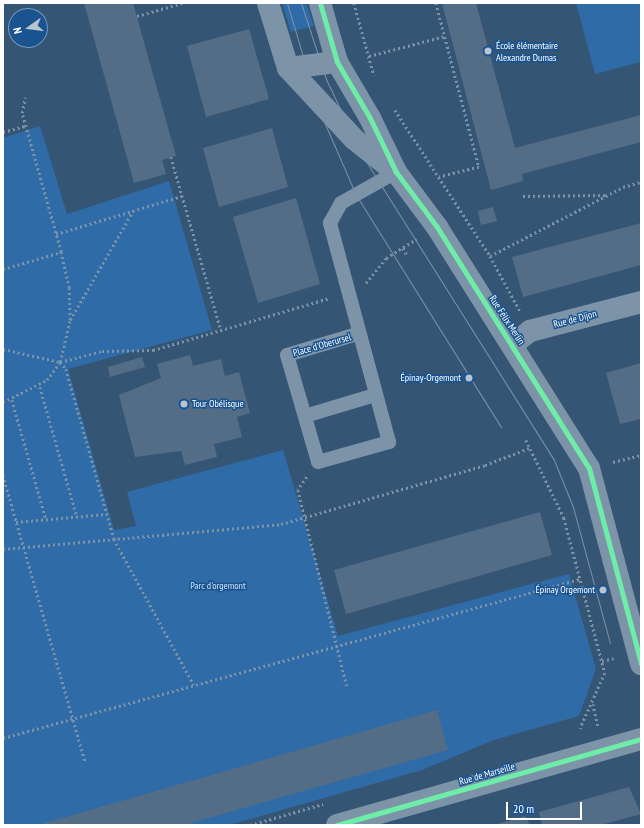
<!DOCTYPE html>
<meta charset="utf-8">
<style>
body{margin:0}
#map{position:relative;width:644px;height:828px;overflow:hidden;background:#355575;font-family:"PT Sans Narrow",sans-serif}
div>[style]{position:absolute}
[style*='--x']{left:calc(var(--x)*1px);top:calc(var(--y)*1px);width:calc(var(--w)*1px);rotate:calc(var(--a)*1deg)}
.green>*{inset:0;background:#2e6ba7}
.building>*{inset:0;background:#536d87}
.path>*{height:2.5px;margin-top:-1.25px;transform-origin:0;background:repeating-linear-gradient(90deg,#7d93a8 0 2px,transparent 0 5px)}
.lane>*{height:14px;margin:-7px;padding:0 7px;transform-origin:7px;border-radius:7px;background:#7d93a8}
.street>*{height:22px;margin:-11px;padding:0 11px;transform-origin:11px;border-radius:11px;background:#7d93a8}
.tram>*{height:1px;margin:-0.5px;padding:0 0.5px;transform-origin:0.5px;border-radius:0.5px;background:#7d92a7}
.cycleway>*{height:5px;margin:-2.5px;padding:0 2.5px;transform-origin:2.5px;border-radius:2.5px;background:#6deda7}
.dots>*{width:11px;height:11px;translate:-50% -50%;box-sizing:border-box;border:2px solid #1a5490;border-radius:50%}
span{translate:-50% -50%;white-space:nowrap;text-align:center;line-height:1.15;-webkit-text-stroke:3px #1a5490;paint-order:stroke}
.poi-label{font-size:10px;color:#fff}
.left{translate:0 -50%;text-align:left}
.right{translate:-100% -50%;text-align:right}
.street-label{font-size:10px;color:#fff}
.park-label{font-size:10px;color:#cfe5fa}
.frame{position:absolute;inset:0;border:4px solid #fff;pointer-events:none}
.north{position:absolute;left:8px;top:8px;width:40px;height:40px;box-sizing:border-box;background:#1a5490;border:1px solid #7698bc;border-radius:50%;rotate:256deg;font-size:11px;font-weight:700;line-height:16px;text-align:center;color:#fff}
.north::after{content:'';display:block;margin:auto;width:14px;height:18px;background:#b8c4cf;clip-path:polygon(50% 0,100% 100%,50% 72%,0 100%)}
.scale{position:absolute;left:506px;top:802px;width:76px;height:18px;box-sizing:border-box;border:2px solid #fff;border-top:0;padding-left:5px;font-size:12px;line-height:14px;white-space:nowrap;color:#fff;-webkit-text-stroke:3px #1a5490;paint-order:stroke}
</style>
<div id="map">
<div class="green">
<i style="clip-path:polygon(282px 3px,306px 3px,314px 26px,291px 32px)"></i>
<i style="clip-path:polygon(576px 3px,641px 3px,641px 62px,595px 74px)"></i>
<i style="clip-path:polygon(40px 126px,67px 214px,169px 181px,212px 330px,68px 369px,114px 530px,136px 526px,127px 492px,283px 450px,338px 636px,569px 574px,596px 669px,579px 716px,494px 740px,422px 770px,229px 825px,3px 825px,3px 138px)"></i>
</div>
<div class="building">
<i style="clip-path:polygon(84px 3px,133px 3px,176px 156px,162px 160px,166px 174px,134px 183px)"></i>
<i style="clip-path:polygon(442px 3px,476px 3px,515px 148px,641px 115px,641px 142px,522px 174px,523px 181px,491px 190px)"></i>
<i style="clip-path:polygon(249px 29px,269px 99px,206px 117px,187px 46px)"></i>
<i style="clip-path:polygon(272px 128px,288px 187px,219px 207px,203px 148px)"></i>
<i style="clip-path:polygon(296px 198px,320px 284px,258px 303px,233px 217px)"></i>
<i style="clip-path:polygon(493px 207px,497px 221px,481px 225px,478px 211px)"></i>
<i style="clip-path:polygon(641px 223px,641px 265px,523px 297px,512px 257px)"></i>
<i style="clip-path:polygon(190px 355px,193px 366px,221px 359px,225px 376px,239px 372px,250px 413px,237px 417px,242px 437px,214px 444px,217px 457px,185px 465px,181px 451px,135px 457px,119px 395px,161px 378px,157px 364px)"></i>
<i style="clip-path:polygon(142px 357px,145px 367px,110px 377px,108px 367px)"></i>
<i style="clip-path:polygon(641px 363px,641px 419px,620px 424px,606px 373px)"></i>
<i style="clip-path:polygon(540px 512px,552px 555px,346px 614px,334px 570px)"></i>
<i style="clip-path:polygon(437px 710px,448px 750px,184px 825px,38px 825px)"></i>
<i style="clip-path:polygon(629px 787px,641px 814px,601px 825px,542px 825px,539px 812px)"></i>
<i style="clip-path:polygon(525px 816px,530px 825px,494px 825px)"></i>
</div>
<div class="path">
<i style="--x:354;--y:3;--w:75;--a:74.5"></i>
<i style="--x:436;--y:3;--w:170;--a:75.3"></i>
<i style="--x:479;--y:167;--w:41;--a:166"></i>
<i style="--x:137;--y:16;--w:47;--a:-16.1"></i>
<i style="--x:369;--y:56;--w:79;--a:-14.7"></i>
<i style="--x:395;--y:110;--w:174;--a:56.9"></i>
<i style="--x:490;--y:256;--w:63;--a:61.4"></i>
<i style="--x:3;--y:132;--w:24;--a:-15"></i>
<i style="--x:171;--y:157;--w:180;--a:73.9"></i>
<i style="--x:523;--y:196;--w:84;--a:-0.7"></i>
<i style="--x:56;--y:234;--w:132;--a:-16.8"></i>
<i style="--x:403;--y:248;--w:8;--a:60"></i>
<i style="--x:490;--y:256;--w:150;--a:-27.4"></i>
<i style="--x:623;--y:187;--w:19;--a:-16"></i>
<i style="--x:3;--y:269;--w:60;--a:-16.3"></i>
<i style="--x:366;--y:283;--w:32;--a:-51"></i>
<i style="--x:386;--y:258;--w:36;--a:-32"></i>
<i style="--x:70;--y:320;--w:126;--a:-60"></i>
<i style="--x:3;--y:349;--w:58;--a:12.8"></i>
<i style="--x:60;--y:362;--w:43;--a:-14.7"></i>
<i style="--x:102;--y:351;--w:51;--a:-1.1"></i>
<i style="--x:153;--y:350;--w:184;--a:-16.4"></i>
<i style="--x:60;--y:362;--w:9;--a:49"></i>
<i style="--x:66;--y:369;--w:177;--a:74.2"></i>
<i style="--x:114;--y:539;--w:166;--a:61.3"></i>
<i style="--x:40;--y:387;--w:135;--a:74.1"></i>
<i style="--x:12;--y:400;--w:124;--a:74.1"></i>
<i style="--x:3;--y:402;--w:49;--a:-26.6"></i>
<i style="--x:47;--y:380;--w:22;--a:-54"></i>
<i style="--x:60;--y:362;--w:43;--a:-76.6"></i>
<i style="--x:70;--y:320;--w:32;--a:-92"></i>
<i style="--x:69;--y:288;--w:37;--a:-103"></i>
<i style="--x:61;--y:252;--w:144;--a:-105.7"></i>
<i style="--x:22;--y:113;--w:16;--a:-79"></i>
<i style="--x:526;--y:440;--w:87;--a:64"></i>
<i style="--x:564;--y:518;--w:160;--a:75.2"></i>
<i style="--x:605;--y:673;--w:61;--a:114.1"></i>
<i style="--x:613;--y:462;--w:29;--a:-14"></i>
<i style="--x:3;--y:475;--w:298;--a:74"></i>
<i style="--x:307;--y:477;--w:16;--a:125"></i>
<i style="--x:298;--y:490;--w:202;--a:76"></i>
<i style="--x:16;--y:522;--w:91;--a:-5"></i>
<i style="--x:3;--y:549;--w:279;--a:-5.1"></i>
<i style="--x:281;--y:524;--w:212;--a:-16.1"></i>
<i style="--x:485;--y:465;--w:47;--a:-21.1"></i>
<i style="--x:602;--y:661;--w:12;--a:-14"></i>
<i style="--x:593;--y:704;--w:23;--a:77"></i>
<i style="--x:3;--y:738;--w:599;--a:-15.41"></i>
<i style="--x:250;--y:825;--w:76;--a:-16"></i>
</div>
<div class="lane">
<i style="--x:357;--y:334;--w:73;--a:163.3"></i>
<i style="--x:287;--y:355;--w:111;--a:73.8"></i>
<i style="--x:318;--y:462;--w:74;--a:-15.7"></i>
<i style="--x:389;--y:442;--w:227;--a:-105.1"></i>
<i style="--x:330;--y:223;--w:23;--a:-61"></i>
<i style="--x:341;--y:203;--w:63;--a:-29.4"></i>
<i style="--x:305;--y:416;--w:73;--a:-16.7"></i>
</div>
<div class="street">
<i style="--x:268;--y:3;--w:68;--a:72.9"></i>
<i style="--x:288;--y:68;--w:97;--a:47.1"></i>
<i style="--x:354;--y:139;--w:50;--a:38.5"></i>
<i style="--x:320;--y:3;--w:61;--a:73.9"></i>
<i style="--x:337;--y:62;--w:65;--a:59.5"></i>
<i style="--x:370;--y:118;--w:60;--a:64.3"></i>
<i style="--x:396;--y:172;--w:69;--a:53.3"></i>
<i style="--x:437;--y:227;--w:285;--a:57.8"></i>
<i style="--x:589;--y:468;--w:203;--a:75.1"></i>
<i style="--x:288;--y:68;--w:49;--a:-7"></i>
<i style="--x:512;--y:345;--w:23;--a:-38"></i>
<i style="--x:530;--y:331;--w:115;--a:-14.6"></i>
<i style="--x:337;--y:825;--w:316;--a:-15.8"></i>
</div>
<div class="tram">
<i style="--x:287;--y:3;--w:112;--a:73.3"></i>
<i style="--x:319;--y:110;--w:93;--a:66.5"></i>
<i style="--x:356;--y:195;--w:274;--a:58"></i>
<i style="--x:301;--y:3;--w:80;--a:71.8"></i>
<i style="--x:326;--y:79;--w:84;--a:64.7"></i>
<i style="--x:362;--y:155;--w:360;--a:57.8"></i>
<i style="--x:554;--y:460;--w:51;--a:68"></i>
<i style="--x:573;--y:507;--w:141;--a:74.8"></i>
</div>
<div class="cycleway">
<i style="--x:320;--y:3;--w:61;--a:73.9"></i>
<i style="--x:337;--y:62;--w:65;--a:59.5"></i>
<i style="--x:370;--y:118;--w:60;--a:64.3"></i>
<i style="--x:396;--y:172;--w:69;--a:53.3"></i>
<i style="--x:437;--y:227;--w:285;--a:57.8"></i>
<i style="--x:589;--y:468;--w:203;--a:75.1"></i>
<i style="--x:337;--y:825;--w:316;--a:-15.8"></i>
</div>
<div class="dots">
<i style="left:488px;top:51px;background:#b8c4cf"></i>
<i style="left:469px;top:378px;background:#b8c4cf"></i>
<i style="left:184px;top:404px;background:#b8c4cf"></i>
<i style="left:603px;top:590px;background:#b8c4cf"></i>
</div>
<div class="poi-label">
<span class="left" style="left:496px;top:51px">École élémentaire<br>Alexandre Dumas</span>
<span class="right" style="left:461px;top:378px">Épinay-Orgemont</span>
<span class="left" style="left:192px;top:404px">Tour Obélisque</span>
<span class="right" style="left:595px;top:590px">Épinay Orgemont</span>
</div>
<div class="street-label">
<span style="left:575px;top:319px;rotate:-15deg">Rue de Dijon</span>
<span style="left:507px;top:320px;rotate:57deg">Rue Félix Merlin</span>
<span style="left:322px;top:345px;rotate:-16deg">Place d'Oberursel</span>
<span style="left:487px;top:774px;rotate:-16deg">Rue de Marseille</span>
</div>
<div class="park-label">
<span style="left:218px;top:586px">Parc d'orgemont</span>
</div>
<div class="frame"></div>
<div class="north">N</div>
<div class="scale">20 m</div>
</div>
